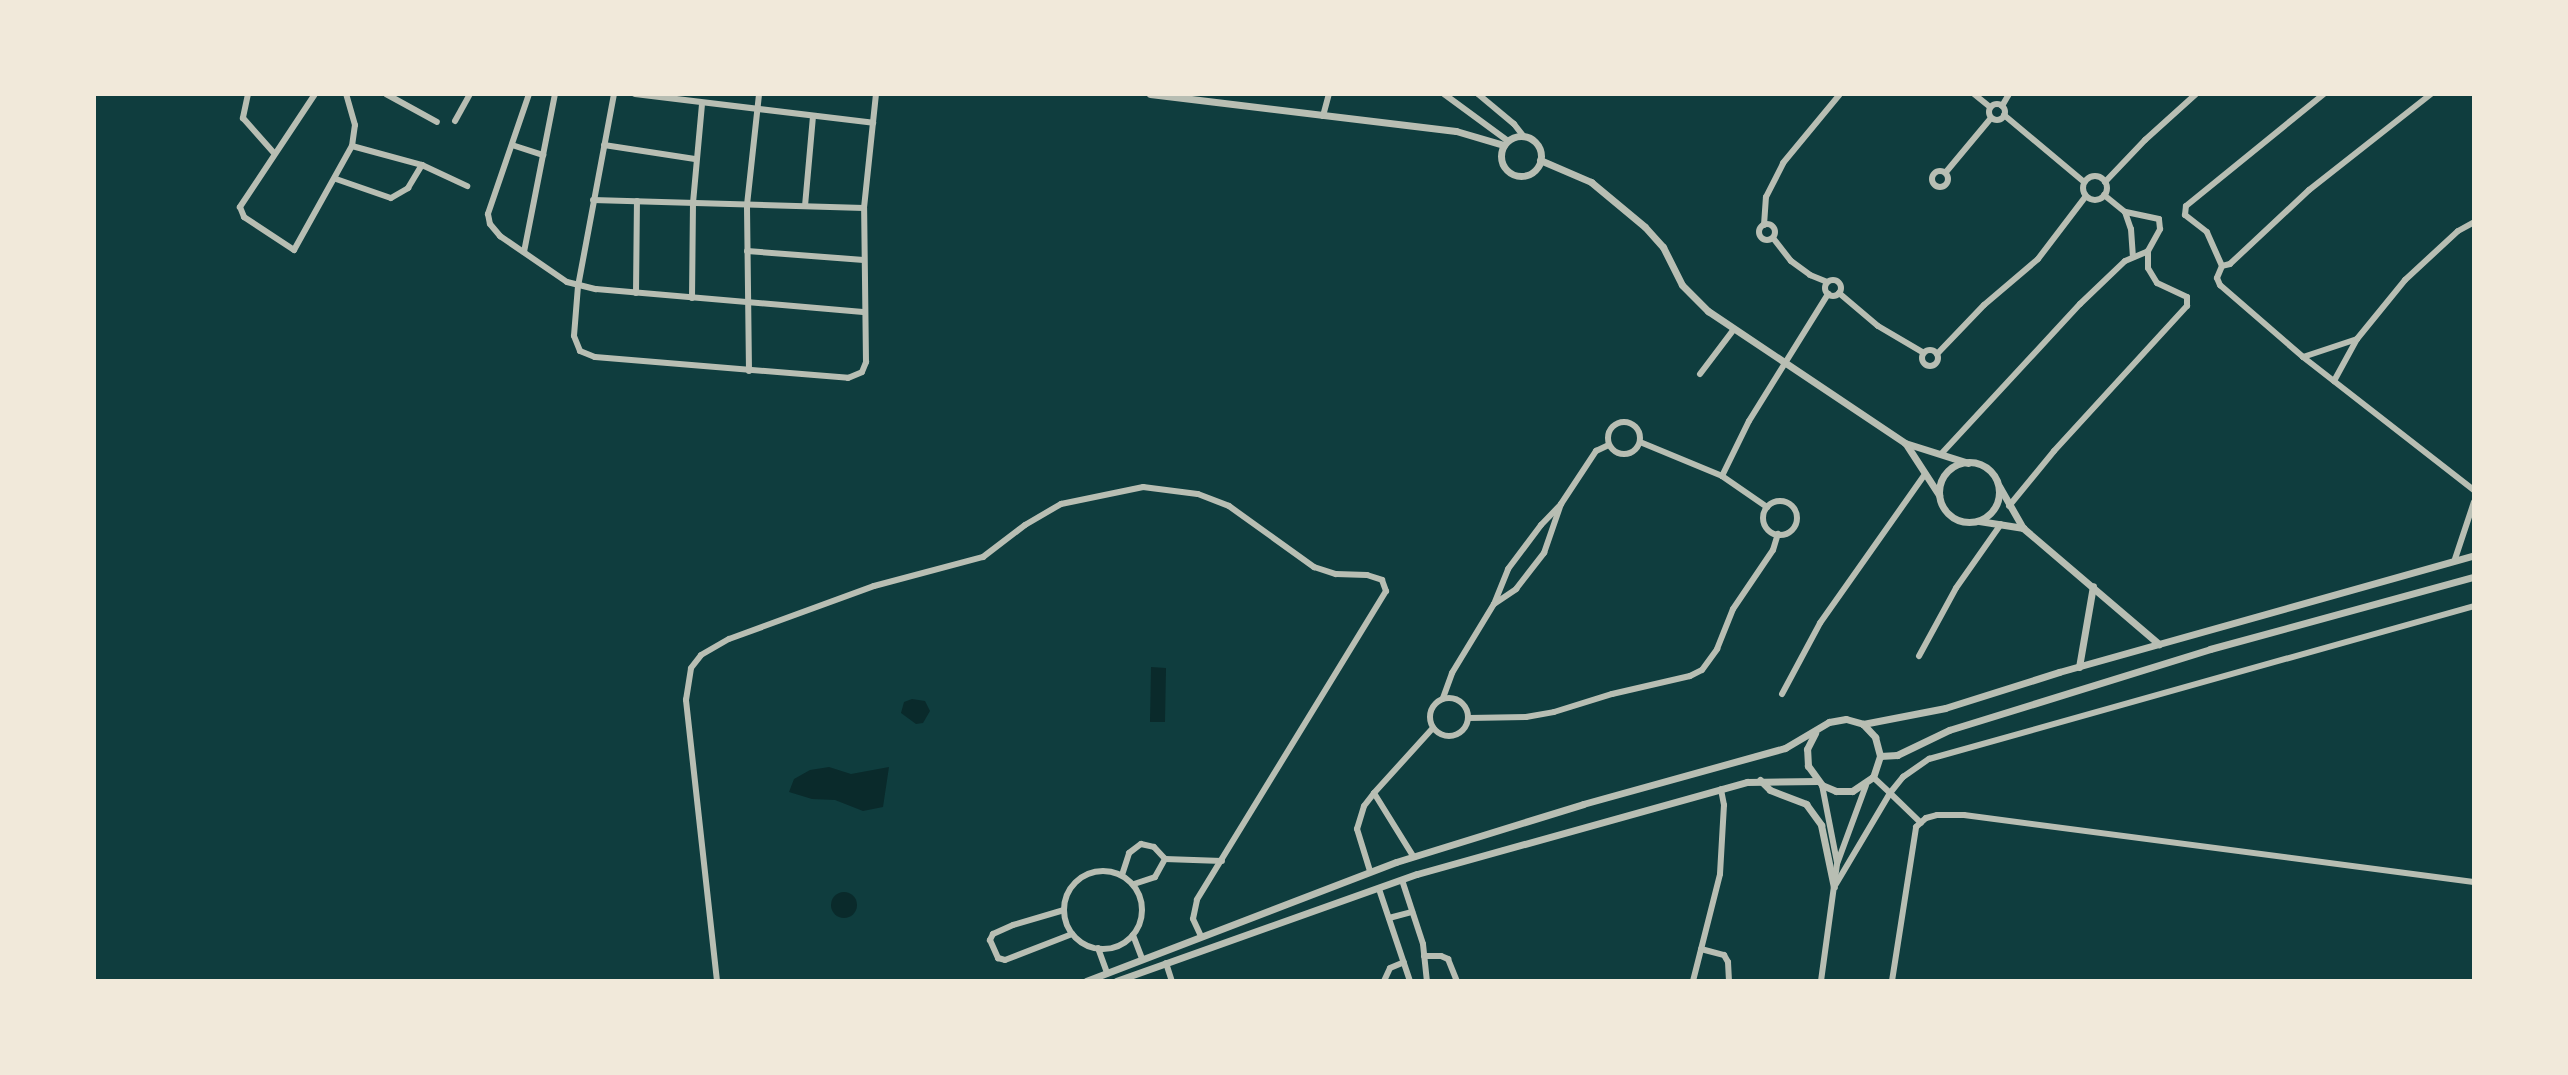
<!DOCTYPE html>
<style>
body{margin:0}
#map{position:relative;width:2568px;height:1075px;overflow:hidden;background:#0f3d3e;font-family:Spectral,serif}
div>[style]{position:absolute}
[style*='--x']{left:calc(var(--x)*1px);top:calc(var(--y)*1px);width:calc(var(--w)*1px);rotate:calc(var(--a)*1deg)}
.water>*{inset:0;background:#0a2a2b}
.round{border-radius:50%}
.minor>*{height:6px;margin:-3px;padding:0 3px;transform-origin:3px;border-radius:3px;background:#b8beb3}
.minor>.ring{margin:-3px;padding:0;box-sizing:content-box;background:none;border:6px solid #b8beb3;border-radius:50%}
.tertiary>*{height:7px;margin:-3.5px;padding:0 3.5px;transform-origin:3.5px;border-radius:3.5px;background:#b8beb3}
.tertiary>.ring{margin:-3.5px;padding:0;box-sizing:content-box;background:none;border:7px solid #b8beb3;border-radius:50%}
span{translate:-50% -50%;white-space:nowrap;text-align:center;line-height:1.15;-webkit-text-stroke:7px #f1e9da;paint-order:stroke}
.frame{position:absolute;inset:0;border:96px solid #f1e9da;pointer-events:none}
</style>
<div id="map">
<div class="water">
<i style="clip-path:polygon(1151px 667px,1166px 668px,1165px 722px,1150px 722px)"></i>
<i style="clip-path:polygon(912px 699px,925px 701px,930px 711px,923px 723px,916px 724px,901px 713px,904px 702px)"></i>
<i style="clip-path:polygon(829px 767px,851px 774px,889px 767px,883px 807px,863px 811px,835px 800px,812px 799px,789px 792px,794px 779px,810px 770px)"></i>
<i class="round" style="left:831px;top:892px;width:26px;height:26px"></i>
</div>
<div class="minor">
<i style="--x:248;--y:94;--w:25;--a:102"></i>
<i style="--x:243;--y:118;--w:47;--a:48.5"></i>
<i style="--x:315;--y:94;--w:136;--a:123.6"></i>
<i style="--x:240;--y:207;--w:11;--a:68"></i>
<i style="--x:244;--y:217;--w:60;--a:33.4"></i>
<i style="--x:294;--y:250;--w:119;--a:-60.9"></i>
<i style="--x:352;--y:146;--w:21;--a:-82"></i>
<i style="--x:355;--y:125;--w:32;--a:-106"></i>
<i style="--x:386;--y:94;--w:58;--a:28.8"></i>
<i style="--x:529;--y:94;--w:127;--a:108.9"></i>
<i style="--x:488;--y:214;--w:10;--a:79"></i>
<i style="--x:490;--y:224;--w:16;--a:50"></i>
<i style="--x:500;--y:236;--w:81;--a:34.5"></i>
<i style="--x:567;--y:282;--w:30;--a:14"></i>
<i style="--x:596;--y:289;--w:268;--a:4.9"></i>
<i style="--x:614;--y:94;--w:195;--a:100.6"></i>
<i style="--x:578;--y:286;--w:50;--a:94.6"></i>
<i style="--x:574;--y:336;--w:16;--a:68"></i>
<i style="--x:580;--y:351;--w:16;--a:22"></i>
<i style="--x:595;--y:357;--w:254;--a:4.7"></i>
<i style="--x:848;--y:378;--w:15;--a:-23"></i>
<i style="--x:862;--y:372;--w:11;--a:-68"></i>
<i style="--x:866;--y:362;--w:154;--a:-90.7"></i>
<i style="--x:864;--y:208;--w:115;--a:-84"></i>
<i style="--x:635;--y:94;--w:240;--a:6.9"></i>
<i style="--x:1444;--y:94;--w:79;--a:36.3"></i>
<i style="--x:1478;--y:94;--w:47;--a:39.8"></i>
<i style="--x:1514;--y:124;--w:16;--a:52"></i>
<i style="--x:1974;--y:94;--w:21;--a:39"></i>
<i style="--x:2431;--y:94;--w:155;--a:141.8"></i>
<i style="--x:2309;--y:190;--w:108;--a:136.9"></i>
<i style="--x:2230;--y:264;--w:8;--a:166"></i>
<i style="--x:2222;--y:266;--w:13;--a:113"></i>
<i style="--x:2217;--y:278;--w:8;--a:67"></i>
<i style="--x:2220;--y:285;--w:110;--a:40.9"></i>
<i style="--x:2303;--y:357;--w:217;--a:37.9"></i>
<i class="ring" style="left:1989px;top:104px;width:10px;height:10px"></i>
<i style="--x:2002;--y:106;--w:14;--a:-60"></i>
<i style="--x:2004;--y:115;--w:104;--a:39.9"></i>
<i style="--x:1323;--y:116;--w:23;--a:-75"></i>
<i style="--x:455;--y:121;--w:31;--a:-61"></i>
<i style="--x:512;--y:145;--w:33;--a:18"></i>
<i style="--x:604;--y:145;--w:92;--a:8.7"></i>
<i style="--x:352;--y:146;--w:73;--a:15.2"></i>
<i style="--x:422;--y:165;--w:50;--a:25"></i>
<i class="ring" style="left:1932px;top:171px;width:10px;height:10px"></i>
<i style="--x:1946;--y:172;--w:70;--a:-50.2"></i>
<i class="ring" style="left:2083px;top:176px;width:18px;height:18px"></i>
<i style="--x:336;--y:179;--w:58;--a:19.1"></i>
<i style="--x:391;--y:198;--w:20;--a:-30"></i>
<i style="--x:408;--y:188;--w:27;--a:-59"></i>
<i style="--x:2105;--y:182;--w:58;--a:-46.4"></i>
<i style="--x:2145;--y:140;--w:69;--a:-42"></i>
<i style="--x:593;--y:200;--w:271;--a:1.7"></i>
<i style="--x:805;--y:206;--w:90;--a:-84.9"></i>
<i style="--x:2125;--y:212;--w:18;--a:71"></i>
<i style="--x:2131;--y:229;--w:26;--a:86"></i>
<i class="ring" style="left:1759px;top:224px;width:10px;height:10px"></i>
<i style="--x:1764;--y:225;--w:28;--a:-86"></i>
<i style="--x:1766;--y:197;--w:38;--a:-63"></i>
<i style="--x:1783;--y:163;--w:89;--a:-50.4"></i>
<i style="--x:1773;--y:238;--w:29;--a:52"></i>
<i style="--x:1791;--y:261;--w:24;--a:36"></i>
<i style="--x:1810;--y:275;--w:18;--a:22"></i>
<i style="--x:747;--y:251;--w:117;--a:4.4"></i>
<i style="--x:524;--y:252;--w:161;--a:-78.9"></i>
<i style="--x:2222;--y:266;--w:37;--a:-114"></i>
<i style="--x:2207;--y:232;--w:28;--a:-142"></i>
<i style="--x:2185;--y:215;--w:9;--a:-84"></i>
<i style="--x:2186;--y:206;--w:178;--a:-39.1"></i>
<i class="ring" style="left:1825px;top:280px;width:10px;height:10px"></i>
<i style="--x:636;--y:293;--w:92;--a:-89.4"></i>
<i style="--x:1839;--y:293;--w:51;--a:40.2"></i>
<i style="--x:1878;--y:326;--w:53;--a:30.4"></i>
<i style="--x:692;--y:298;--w:95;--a:-89.4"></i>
<i style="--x:693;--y:203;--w:98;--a:-84.8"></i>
<i class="ring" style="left:1922px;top:350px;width:10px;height:10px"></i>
<i style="--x:1937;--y:354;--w:68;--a:-46.2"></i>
<i style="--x:1984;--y:305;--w:71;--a:-40.4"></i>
<i style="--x:2038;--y:259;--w:79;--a:-52.7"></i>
<i style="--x:2303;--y:357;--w:57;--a:-18.4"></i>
<i style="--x:749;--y:371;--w:166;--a:-90.7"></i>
<i style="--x:747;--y:205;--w:112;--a:-83.8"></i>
<i style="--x:1700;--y:374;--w:56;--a:-52.9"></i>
<i style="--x:2334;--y:381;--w:48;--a:-61.3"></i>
<i style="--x:2357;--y:339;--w:76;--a:-50.9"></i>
<i style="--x:2405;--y:280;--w:72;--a:-42.8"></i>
<i style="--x:2458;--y:231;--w:18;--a:-29"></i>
<i class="ring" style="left:1608px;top:422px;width:26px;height:26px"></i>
<i style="--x:1640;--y:442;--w:89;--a:22.5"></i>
<i style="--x:1722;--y:476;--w:55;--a:34.6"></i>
<i style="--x:1942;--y:453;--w:203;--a:-47.2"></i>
<i style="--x:2080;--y:304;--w:62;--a:-43.7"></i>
<i style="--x:2125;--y:261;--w:25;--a:-23"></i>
<i style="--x:1722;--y:476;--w:61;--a:-63.9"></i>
<i style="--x:1749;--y:421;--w:150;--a:-58.1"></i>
<i class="ring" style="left:1763px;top:501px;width:28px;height:28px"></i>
<i style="--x:2009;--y:506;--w:71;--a:-50.7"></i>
<i style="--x:2054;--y:451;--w:197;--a:-47.5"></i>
<i style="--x:2187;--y:306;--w:9;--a:-90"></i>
<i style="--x:2187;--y:297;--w:33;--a:-155"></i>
<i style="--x:2157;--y:283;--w:17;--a:-121"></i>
<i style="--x:2148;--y:268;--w:17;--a:-90"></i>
<i style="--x:2148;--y:251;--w:25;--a:-61"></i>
<i style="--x:2160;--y:229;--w:10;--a:-96"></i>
<i style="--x:2159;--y:219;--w:35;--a:-168"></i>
<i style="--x:2125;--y:212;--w:27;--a:-141"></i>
<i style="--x:2455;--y:559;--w:60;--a:-71.6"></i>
<i style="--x:1494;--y:604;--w:27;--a:-34"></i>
<i style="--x:1516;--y:589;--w:46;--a:-52.1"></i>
<i style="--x:1544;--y:553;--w:52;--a:-70.9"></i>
<i style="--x:1919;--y:656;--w:77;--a:-61.4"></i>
<i style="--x:1956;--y:588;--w:78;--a:-54.9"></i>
<i style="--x:1782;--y:694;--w:81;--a:-61.8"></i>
<i style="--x:1820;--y:623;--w:182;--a:-54.8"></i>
<i class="ring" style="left:1430px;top:698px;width:32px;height:32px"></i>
<i style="--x:1443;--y:698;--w:27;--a:-70"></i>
<i style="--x:1452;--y:673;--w:81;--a:-58.7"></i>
<i style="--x:1494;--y:604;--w:38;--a:-68"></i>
<i style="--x:1508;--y:569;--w:55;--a:-53.1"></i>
<i style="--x:1541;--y:525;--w:29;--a:-46"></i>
<i style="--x:1561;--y:504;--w:64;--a:-56.6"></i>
<i style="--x:1596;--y:451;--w:14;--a:-25"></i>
<i style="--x:1469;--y:718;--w:57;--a:-1"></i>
<i style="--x:1526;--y:717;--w:28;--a:-10"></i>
<i style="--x:1554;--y:712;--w:61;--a:-17.2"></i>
<i style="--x:1612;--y:694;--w:80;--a:-13"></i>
<i style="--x:1690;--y:676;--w:13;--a:-27"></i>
<i style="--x:1702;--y:670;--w:26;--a:-54"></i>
<i style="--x:1717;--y:649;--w:43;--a:-68.2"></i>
<i style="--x:1733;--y:609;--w:71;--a:-55.9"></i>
<i style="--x:1773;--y:550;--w:17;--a:-73"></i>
<i style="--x:1873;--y:777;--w:23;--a:43"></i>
<i style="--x:1890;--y:793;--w:21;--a:-51"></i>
<i style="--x:1903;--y:777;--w:32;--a:-35"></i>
<i style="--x:1929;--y:759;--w:566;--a:-15.68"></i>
<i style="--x:1822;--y:785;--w:78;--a:79"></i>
<i style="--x:1374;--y:793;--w:88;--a:-47.8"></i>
<i class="ring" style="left:1064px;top:871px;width:72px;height:72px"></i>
<i style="--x:1370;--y:871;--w:44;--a:-107.2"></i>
<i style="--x:1357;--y:829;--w:24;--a:-73"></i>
<i style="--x:1364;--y:806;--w:16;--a:-52"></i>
<i style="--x:1374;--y:793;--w:74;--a:58.2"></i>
<i style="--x:1122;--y:875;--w:23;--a:-72"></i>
<i style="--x:1129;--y:853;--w:15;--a:-37"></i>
<i style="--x:1141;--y:844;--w:13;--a:13"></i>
<i style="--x:1154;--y:847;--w:16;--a:47"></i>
<i style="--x:1165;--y:859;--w:57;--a:2"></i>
<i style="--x:1402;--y:880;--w:67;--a:71.8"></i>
<i style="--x:1423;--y:944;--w:37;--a:84"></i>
<i style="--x:1134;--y:884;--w:22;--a:-18"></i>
<i style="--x:1155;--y:877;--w:21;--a:-61"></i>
<i style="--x:1836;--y:884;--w:106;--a:-59.3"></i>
<i style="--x:1890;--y:793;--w:43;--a:44.1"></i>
<i style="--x:1379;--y:889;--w:97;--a:71.4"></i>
<i style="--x:1064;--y:910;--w:53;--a:163.6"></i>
<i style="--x:1013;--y:925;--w:22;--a:156"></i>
<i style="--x:993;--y:934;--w:7;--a:117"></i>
<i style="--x:990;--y:940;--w:20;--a:66"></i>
<i style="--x:998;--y:958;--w:7;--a:16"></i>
<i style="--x:1005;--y:960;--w:72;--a:-21.2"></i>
<i style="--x:1389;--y:918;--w:24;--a:-15"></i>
<i style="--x:1133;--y:935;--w:25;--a:69"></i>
<i style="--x:1098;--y:948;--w:27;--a:70"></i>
<i style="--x:1701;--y:949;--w:24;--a:15"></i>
<i style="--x:1724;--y:955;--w:8;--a:60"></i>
<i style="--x:1728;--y:962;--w:19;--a:87"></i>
<i style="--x:1424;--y:956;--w:17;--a:0"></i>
<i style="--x:1441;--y:956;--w:8;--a:23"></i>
<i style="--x:1448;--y:959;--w:24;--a:68"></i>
<i style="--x:1166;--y:963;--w:19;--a:72"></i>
<i style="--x:717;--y:981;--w:283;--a:-96.3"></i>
<i style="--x:686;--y:700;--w:32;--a:-81"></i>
<i style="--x:691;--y:668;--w:16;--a:-52"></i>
<i style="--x:701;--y:655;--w:32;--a:-30"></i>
<i style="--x:729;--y:639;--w:154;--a:-20.1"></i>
<i style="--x:874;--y:586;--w:113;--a:-14.9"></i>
<i style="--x:983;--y:557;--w:53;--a:-37.3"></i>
<i style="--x:1025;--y:525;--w:42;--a:-30.3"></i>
<i style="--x:1061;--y:504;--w:84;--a:-11.7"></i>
<i style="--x:1143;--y:487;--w:55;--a:7.3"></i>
<i style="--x:1198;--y:494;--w:33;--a:21"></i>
<i style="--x:1229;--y:506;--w:105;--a:35.7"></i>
<i style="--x:1314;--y:567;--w:23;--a:18"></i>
<i style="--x:1336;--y:574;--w:31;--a:2"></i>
<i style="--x:1367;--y:575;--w:16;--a:18"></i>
<i style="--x:1382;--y:580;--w:12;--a:70"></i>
<i style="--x:1386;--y:591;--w:362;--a:121.5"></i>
<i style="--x:1197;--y:900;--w:19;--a:102"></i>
<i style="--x:1193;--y:919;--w:19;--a:65"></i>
<i style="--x:1384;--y:981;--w:14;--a:-65"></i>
<i style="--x:1390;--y:968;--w:15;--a:-23"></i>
<i style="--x:1693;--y:981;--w:110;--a:-75.8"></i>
<i style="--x:1720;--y:874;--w:69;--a:-86.7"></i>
<i style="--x:1724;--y:805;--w:16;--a:-101"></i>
<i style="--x:1821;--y:981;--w:118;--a:-82.2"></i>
<i style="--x:1837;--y:864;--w:84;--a:-69.8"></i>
<i style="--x:1892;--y:981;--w:156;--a:-81.1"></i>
<i style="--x:1916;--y:827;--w:13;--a:-42"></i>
<i style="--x:1926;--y:818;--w:11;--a:-15"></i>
<i style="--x:1937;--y:815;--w:27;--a:0"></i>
<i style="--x:1964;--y:815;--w:514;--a:7.48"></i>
</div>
<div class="tertiary">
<i style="--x:1150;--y:94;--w:308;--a:6.9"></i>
<i style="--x:1456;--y:131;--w:50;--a:16.3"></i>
<i class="ring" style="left:1501px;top:136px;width:33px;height:33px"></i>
<i style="--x:1540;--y:160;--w:56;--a:23.3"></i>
<i style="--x:1591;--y:182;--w:70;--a:39.8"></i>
<i style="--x:1645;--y:227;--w:27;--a:48"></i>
<i style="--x:1663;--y:247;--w:42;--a:63.4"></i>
<i style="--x:1682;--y:285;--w:37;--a:45"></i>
<i style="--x:1708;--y:311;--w:237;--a:33.8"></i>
<i style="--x:1905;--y:443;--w:66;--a:17.6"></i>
<i style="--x:1906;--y:444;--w:61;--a:57.1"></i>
<i class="ring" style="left:1939px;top:462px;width:53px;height:53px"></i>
<i style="--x:1999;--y:486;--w:48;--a:60.3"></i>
<i style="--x:2023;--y:528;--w:179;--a:40.5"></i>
<i style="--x:1979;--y:521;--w:45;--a:9"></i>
<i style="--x:2079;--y:667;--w:82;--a:-80.2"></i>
<i style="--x:1863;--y:724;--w:84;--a:-11"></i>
<i style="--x:1945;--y:708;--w:120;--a:-17.5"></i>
<i style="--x:2059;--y:672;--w:431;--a:-15.7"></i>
<i style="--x:1880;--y:756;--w:17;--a:-3"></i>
<i style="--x:1897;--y:755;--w:58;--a:-25.7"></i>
<i style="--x:1949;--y:730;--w:273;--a:-17.2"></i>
<i style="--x:2210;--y:649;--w:274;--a:-15.3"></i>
<i style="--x:1760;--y:780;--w:14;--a:45"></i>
<i style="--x:1770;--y:790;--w:39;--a:21"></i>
<i style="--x:1806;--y:804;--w:26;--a:54"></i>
<i style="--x:1821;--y:825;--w:63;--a:78.2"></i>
<i style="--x:1086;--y:981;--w:332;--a:-21"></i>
<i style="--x:1396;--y:862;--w:196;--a:-17.2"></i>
<i style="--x:1583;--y:804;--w:210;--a:-15.5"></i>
<i style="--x:1785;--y:748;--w:51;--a:-30.6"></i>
<i style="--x:1829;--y:722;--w:17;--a:-10"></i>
<i style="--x:1846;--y:719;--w:18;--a:16"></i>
<i style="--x:1863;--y:724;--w:18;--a:47"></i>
<i style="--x:1875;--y:737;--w:20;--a:75"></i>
<i style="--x:1880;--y:756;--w:22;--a:108"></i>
<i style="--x:1873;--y:777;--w:25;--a:146"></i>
<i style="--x:1852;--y:791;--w:16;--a:180"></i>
<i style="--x:1836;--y:791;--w:15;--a:-157"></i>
<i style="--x:1822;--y:785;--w:24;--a:-126"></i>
<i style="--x:1808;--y:766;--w:17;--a:-93"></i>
<i style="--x:1807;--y:749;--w:18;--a:-63"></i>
<i style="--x:1116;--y:981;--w:319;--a:-19.6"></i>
<i style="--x:1417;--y:874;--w:343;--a:-15.6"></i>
<i style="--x:1747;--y:782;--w:71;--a:-0.8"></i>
</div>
<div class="frame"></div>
</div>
